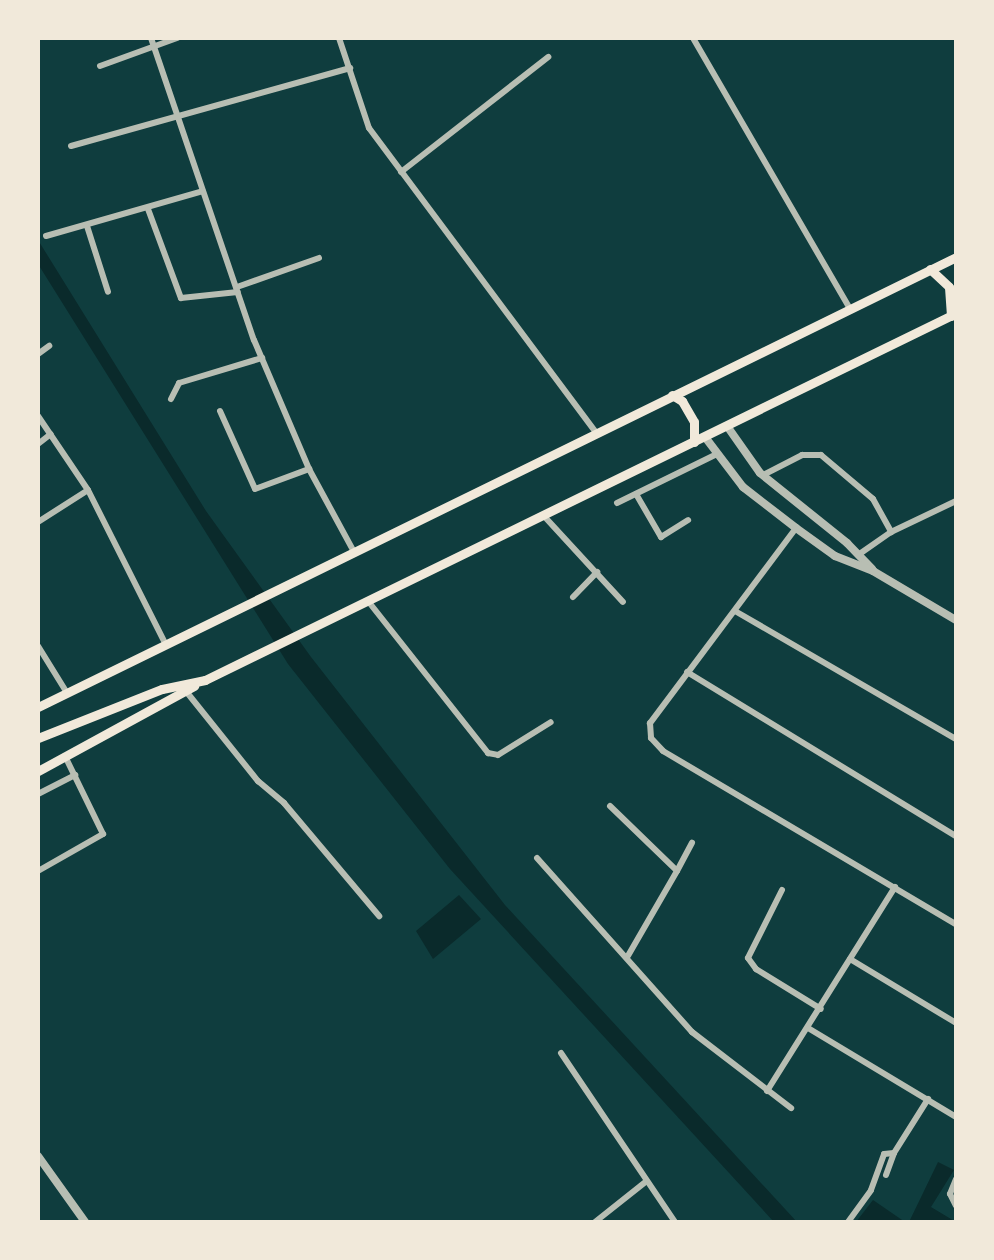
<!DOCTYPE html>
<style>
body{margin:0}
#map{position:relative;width:994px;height:1260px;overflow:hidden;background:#0f3d3e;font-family:Ubuntu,sans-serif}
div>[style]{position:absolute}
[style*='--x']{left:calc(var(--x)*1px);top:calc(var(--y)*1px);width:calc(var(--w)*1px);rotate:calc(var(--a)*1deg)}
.water>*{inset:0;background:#0a2a2b}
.minor>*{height:6px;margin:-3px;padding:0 3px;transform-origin:3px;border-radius:3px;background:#b8beb3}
.tertiary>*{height:8px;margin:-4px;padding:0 4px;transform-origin:4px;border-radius:4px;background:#b8beb3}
.secondary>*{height:9px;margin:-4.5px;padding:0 4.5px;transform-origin:4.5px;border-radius:4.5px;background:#f1e9da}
span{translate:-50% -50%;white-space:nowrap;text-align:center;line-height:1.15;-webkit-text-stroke:8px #f1e9da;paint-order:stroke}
.frame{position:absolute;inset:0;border:40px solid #f1e9da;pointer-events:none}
</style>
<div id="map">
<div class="water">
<i style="clip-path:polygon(38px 240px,206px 511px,311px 657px,505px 905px,797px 1222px,774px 1222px,450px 869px,288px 664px,38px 264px)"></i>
<i style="clip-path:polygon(459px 895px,481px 919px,433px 959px,416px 931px)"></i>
<i style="clip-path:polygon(938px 1162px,954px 1170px,931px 1207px,956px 1222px,909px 1222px)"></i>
<i style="clip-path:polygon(873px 1200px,905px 1222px,856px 1222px)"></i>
</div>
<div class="minor">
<i style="--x:151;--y:38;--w:319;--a:71.2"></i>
<i style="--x:254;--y:340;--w:140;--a:66.9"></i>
<i style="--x:309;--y:469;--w:94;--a:61.5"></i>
<i style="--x:339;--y:38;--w:95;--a:71.6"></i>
<i style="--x:369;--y:128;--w:379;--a:53.3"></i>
<i style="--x:693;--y:38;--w:311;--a:59.9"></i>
<i style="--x:100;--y:66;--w:82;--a:-20"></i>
<i style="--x:71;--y:146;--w:290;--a:-15.6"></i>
<i style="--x:401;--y:172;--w:187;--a:-38"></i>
<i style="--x:148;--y:209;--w:95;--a:69.7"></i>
<i style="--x:181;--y:298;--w:57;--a:-6"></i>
<i style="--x:87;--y:226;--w:69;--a:72.3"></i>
<i style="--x:46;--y:236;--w:163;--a:-16"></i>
<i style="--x:237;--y:287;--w:87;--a:-19.5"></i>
<i style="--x:38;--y:354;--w:14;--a:-36"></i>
<i style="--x:171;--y:399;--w:18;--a:-63"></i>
<i style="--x:179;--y:383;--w:87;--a:-16.8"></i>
<i style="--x:220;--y:411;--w:85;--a:65.8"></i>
<i style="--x:255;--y:489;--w:58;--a:-20.3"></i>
<i style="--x:38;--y:416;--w:89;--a:56"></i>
<i style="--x:88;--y:490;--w:174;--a:63.3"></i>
<i style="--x:38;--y:444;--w:16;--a:-38"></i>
<i style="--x:763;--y:475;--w:44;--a:-27.1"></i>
<i style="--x:802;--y:455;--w:19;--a:0"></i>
<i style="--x:821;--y:455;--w:68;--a:40.2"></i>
<i style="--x:873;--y:499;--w:38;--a:61"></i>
<i style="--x:636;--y:494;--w:50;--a:59.8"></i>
<i style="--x:661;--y:537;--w:32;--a:-32"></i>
<i style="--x:617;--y:503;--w:109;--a:-26.1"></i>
<i style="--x:543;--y:515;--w:118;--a:47.4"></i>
<i style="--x:38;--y:522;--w:59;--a:-32.6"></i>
<i style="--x:796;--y:528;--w:244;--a:126.8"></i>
<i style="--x:650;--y:723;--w:15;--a:86"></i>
<i style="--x:651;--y:738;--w:18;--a:47"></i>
<i style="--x:663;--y:751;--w:340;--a:30.6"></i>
<i style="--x:858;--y:555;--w:40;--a:-34.9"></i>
<i style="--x:891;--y:532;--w:72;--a:-25.5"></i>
<i style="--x:573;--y:597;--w:35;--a:-46"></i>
<i style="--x:368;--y:601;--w:194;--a:51.7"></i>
<i style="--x:488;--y:753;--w:10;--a:11"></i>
<i style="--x:498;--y:755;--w:62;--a:-31.9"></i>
<i style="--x:735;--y:611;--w:255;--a:30.1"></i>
<i style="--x:38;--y:646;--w:55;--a:58.3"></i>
<i style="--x:687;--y:672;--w:315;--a:31.4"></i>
<i style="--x:185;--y:690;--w:117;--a:51.3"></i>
<i style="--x:258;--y:781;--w:34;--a:40"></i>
<i style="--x:284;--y:803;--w:148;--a:49.9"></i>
<i style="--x:38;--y:794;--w:42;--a:-27.2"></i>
<i style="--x:610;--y:806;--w:93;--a:44.1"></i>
<i style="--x:677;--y:871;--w:98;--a:120"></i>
<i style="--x:537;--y:858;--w:233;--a:48.3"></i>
<i style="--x:692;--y:1032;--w:125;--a:37.5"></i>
<i style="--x:38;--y:871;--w:75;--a:-29.6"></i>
<i style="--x:103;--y:834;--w:85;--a:-116"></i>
<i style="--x:677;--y:871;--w:32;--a:-62"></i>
<i style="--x:782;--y:890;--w:76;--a:116.6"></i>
<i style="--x:748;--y:958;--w:14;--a:54"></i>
<i style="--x:756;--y:969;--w:76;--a:31.6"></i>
<i style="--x:850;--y:959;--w:124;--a:31.1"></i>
<i style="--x:808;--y:1028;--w:173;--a:31"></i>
<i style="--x:561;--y:1053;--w:204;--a:56"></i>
<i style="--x:767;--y:1091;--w:241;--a:-57.9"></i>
<i style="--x:886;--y:1175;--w:23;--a:-70"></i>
<i style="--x:894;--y:1153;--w:64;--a:-57.8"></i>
<i style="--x:956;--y:1179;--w:16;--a:112"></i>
<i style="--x:950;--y:1194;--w:13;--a:63"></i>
<i style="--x:595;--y:1222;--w:63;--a:-38.5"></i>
<i style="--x:848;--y:1222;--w:39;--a:-54"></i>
<i style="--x:871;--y:1190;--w:38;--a:-70"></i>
<i style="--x:884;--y:1154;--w:10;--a:-6"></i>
</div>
<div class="tertiary">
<i style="--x:727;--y:426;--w:57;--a:54.9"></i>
<i style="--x:760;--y:473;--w:112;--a:38.8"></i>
<i style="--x:847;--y:543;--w:36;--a:46"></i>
<i style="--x:705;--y:437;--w:63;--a:52.8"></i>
<i style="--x:743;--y:487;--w:67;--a:37.7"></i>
<i style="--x:796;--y:528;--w:48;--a:35.7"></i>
<i style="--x:835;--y:556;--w:41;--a:21.5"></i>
<i style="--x:873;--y:571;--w:96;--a:30.6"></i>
<i style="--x:38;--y:1156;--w:81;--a:54.5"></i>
</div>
<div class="secondary">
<i style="--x:930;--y:269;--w:26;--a:43"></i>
<i style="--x:949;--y:287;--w:29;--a:86"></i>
<i style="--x:672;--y:395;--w:12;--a:31"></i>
<i style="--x:682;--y:401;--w:24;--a:60"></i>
<i style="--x:694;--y:422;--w:20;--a:90"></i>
<i style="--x:38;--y:707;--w:1022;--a:-26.11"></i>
<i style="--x:38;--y:738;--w:133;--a:-21.6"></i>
<i style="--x:162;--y:689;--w:44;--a:-11.8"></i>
<i style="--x:205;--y:680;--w:836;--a:-26.04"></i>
<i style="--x:38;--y:771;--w:178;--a:-28.6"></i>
</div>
<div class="frame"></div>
</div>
